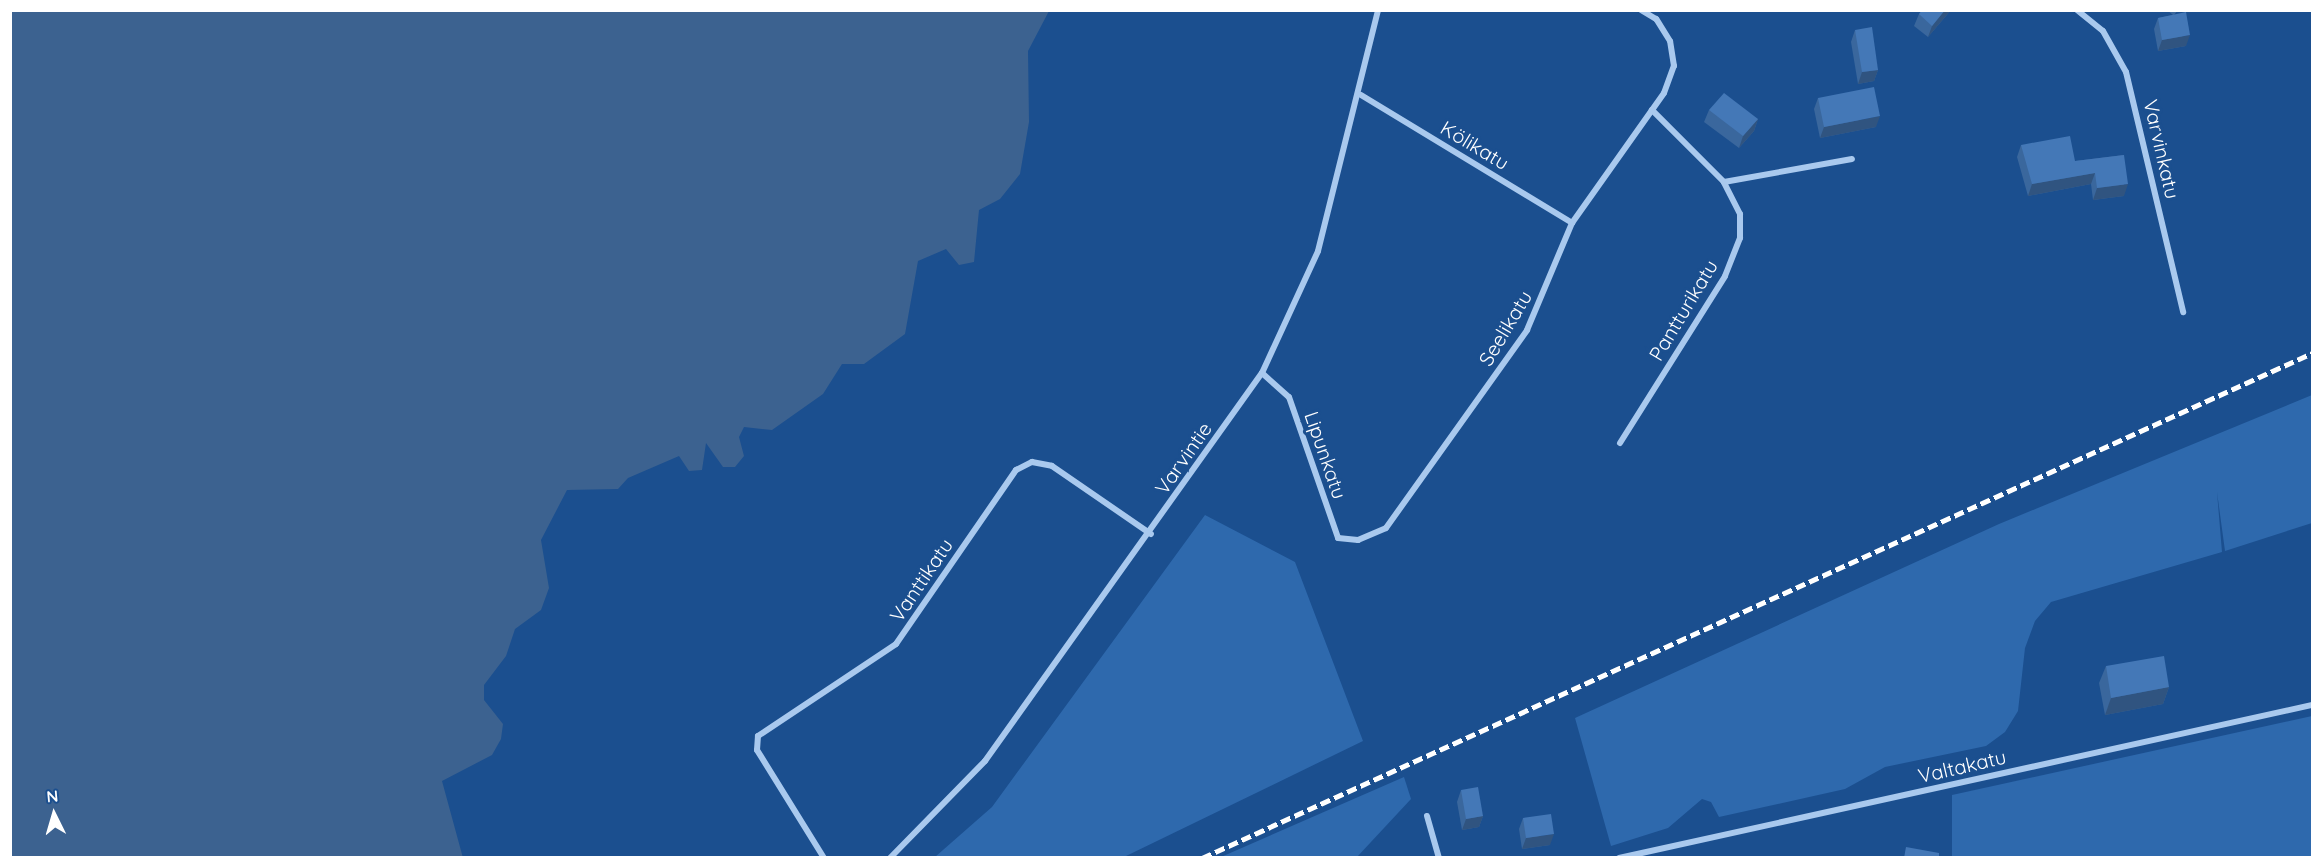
<!DOCTYPE html>
<meta charset="utf-8">
<style>
body{margin:0}
#map{position:relative;width:2323px;height:868px;overflow:hidden;background:#1b4f8f;font-family:Quicksand,sans-serif}
div>[style]{position:absolute}
[style*='--x']{left:calc(var(--x)*1px);top:calc(var(--y)*1px);width:calc(var(--w)*1px);rotate:calc(var(--a)*1deg)}
.green>*{inset:0;background:#2e69ad}
.water>*{inset:0;background:#3c6290}
.minor>*{height:6px;margin:-3px;padding:0 3px;transform-origin:3px;border-radius:3px;background:#a9c9ee}
.rail>*{height:4.5px;margin-top:-2.25px;transform-origin:0;background:repeating-linear-gradient(90deg,#fff 0 10px,transparent 0 14.5px)}
.wall>*{inset:0;background:#3a679d}
.shaded-wall>*{inset:0;background:#305480}
.building>*{inset:0;background:#4478b7}
span{translate:-50% -50%;white-space:nowrap;text-align:center;line-height:1.15;-webkit-text-stroke:6px #1b4f8f;paint-order:stroke}
.street-label{font-size:20px;color:#fff}
.frame{position:absolute;inset:0;border:12px solid #fff;pointer-events:none}
.north{position:absolute;left:24px;top:784px;width:60px;height:60px;-webkit-text-stroke:4px #1b4f8f;paint-order:stroke;rotate:355deg;font-size:16px;font-weight:700;line-height:24px;text-align:center;color:#fff}
.north::after{content:'';display:block;margin:auto;width:21px;height:27px;background:#fff;clip-path:polygon(50% 0,100% 100%,50% 72%,0 100%)}
</style>
<div id="map">
<div class="green">
<i style="clip-path:polygon(2312px 395px,2312px 523px,2225px 551px,2217px 492px,2222px 552px,2051px 602px,2035px 621px,2025px 648px,2018px 711px,2005px 732px,1986px 746px,1885px 767px,1845px 789px,1719px 817px,1711px 802px,1702px 799px,1668px 828px,1611px 846px,1575px 718px,1999px 524px)"></i>
<i style="clip-path:polygon(1205px 515px,1295px 562px,1363px 741px,1124px 857px,935px 857px,992px 807px)"></i>
<i style="clip-path:polygon(2312px 716px,2312px 857px,1952px 857px,1952px 795px)"></i>
<i style="clip-path:polygon(1404px 777px,1411px 799px,1357px 857px,1221px 857px)"></i>
</div>
<div class="water">
<i style="clip-path:polygon(10px 11px,11px 10px,1049px 11px,1028px 51px,1029px 122px,1020px 174px,1000px 199px,979px 210px,974px 262px,959px 265px,946px 249px,918px 261px,905px 334px,864px 364px,842px 364px,823px 394px,772px 430px,744px 427px,739px 437px,744px 456px,735px 467px,723px 467px,706px 443px,702px 470px,689px 471px,679px 456px,628px 478px,618px 489px,567px 490px,541px 540px,549px 588px,541px 610px,515px 629px,506px 656px,484px 685px,484px 700px,503px 724px,501px 739px,492px 755px,442px 781px,463px 858px,11px 857px)"></i>
</div>
<div class="minor">
<i style="--x:2077;--y:10;--w:33;--a:39"></i>
<i style="--x:2103;--y:31;--w:47;--a:60.7"></i>
<i style="--x:2126;--y:72;--w:247;--a:76.6"></i>
<i style="--x:1361;--y:95;--w:247;--a:31.2"></i>
<i style="--x:1724;--y:182;--w:130;--a:-10.2"></i>
<i style="--x:1262;--y:373;--w:36;--a:42"></i>
<i style="--x:1289;--y:397;--w:149;--a:70.8"></i>
<i style="--x:1338;--y:538;--w:20;--a:6"></i>
<i style="--x:1358;--y:540;--w:30;--a:-23"></i>
<i style="--x:1386;--y:528;--w:243;--a:-54.5"></i>
<i style="--x:1527;--y:330;--w:116;--a:-67.2"></i>
<i style="--x:1572;--y:223;--w:159;--a:-54.7"></i>
<i style="--x:1664;--y:93;--w:29;--a:-70"></i>
<i style="--x:1674;--y:66;--w:25;--a:-99"></i>
<i style="--x:1670;--y:41;--w:26;--a:-122"></i>
<i style="--x:1656;--y:19;--w:17;--a:-149"></i>
<i style="--x:1620;--y:443;--w:197;--a:-57.8"></i>
<i style="--x:1725;--y:276;--w:41;--a:-68.5"></i>
<i style="--x:1740;--y:238;--w:24;--a:-90"></i>
<i style="--x:1740;--y:214;--w:36;--a:-117"></i>
<i style="--x:1724;--y:182;--w:102;--a:-135"></i>
<i style="--x:1427;--y:816;--w:44;--a:74.1"></i>
<i style="--x:824;--y:858;--w:127;--a:-121.8"></i>
<i style="--x:757;--y:750;--w:14;--a:-86"></i>
<i style="--x:758;--y:736;--w:166;--a:-33.7"></i>
<i style="--x:896;--y:644;--w:211;--a:-55.4"></i>
<i style="--x:1016;--y:470;--w:18;--a:-27"></i>
<i style="--x:1032;--y:462;--w:20;--a:11"></i>
<i style="--x:1052;--y:466;--w:120;--a:34.5"></i>
<i style="--x:890;--y:858;--w:136;--a:-45.6"></i>
<i style="--x:985;--y:761;--w:477;--a:-54.5"></i>
<i style="--x:1262;--y:373;--w:134;--a:-65.3"></i>
<i style="--x:1318;--y:251;--w:248;--a:-76"></i>
<i style="--x:1619;--y:858;--w:710;--a:-12.45"></i>
</div>
<div class="rail">
<i style="--x:1202;--y:858;--w:1219;--a:-24.46"></i>
</div>
<div class="wall">
<i style="clip-path:polygon(1951px 10px,1928px 37px,1914px 26px,1919px 14px)"></i>
<i style="clip-path:polygon(2167px 10px,2178px 10px,2174px 15px,2186px 46px,2158px 51px,2154px 29px,2158px 18px,2173px 15px)"></i>
<i style="clip-path:polygon(1855px 30px,1878px 70px,1874px 81px,1858px 84px,1851px 42px)"></i>
<i style="clip-path:polygon(1818px 98px,1876px 127px,1820px 138px,1814px 109px)"></i>
<i style="clip-path:polygon(1709px 110px,1758px 119px,1754px 131px,1739px 148px,1704px 122px)"></i>
<i style="clip-path:polygon(2021px 145px,2075px 161px,2124px 155px,2124px 196px,2093px 200px,2091px 184px,2028px 196px,2017px 157px)"></i>
<i style="clip-path:polygon(2106px 666px,2169px 687px,2163px 704px,2105px 715px,2099px 683px)"></i>
<i style="clip-path:polygon(1461px 790px,1483px 816px,1479px 827px,1462px 830px,1457px 802px)"></i>
<i style="clip-path:polygon(1523px 818px,1550px 845px,1522px 849px,1519px 829px)"></i>
</div>
<div class="shaded-wall">
<i style="clip-path:polygon(1945px 10px,1951px 10px,1928px 37px,1932px 26px)"></i>
<i style="clip-path:polygon(2190px 35px,2186px 46px,2158px 51px,2162px 40px)"></i>
<i style="clip-path:polygon(1878px 70px,1874px 81px,1858px 84px,1862px 72px)"></i>
<i style="clip-path:polygon(1880px 116px,1876px 127px,1820px 138px,1824px 127px)"></i>
<i style="clip-path:polygon(1758px 119px,1754px 131px,1739px 148px,1743px 136px)"></i>
<i style="clip-path:polygon(2095px 173px,2091px 184px,2028px 196px,2032px 184px)"></i>
<i style="clip-path:polygon(2128px 184px,2124px 196px,2093px 200px,2097px 188px)"></i>
<i style="clip-path:polygon(2169px 687px,2163px 704px,2105px 715px,2111px 698px)"></i>
<i style="clip-path:polygon(1483px 816px,1479px 827px,1462px 830px,1466px 819px)"></i>
<i style="clip-path:polygon(1554px 834px,1550px 845px,1522px 849px,1526px 838px)"></i>
</div>
<div class="building">
<i style="clip-path:polygon(1922px 10px,1945px 10px,1932px 26px,1919px 14px)"></i>
<i style="clip-path:polygon(2186px 12px,2190px 35px,2162px 40px,2158px 18px)"></i>
<i style="clip-path:polygon(1872px 27px,1878px 70px,1862px 72px,1855px 30px)"></i>
<i style="clip-path:polygon(1874px 87px,1880px 116px,1824px 127px,1818px 98px)"></i>
<i style="clip-path:polygon(1724px 93px,1758px 119px,1743px 136px,1709px 110px)"></i>
<i style="clip-path:polygon(2070px 136px,2075px 161px,2124px 155px,2128px 184px,2097px 188px,2095px 173px,2032px 184px,2021px 145px)"></i>
<i style="clip-path:polygon(2164px 656px,2169px 687px,2111px 698px,2106px 666px)"></i>
<i style="clip-path:polygon(1478px 787px,1483px 816px,1466px 819px,1461px 790px)"></i>
<i style="clip-path:polygon(1551px 814px,1554px 834px,1526px 838px,1523px 818px)"></i>
<i style="clip-path:polygon(1906px 847px,1939px 853px,1939px 858px,1904px 858px)"></i>
</div>
<div class="street-label">
<span style="left:1475px;top:145px;rotate:31deg">Kölikatu</span>
<span style="left:2162px;top:149px;rotate:77deg">Varvinkatu</span>
<span style="left:1683px;top:310px;rotate:-59deg">Pantturikatu</span>
<span style="left:1505px;top:328px;rotate:-59deg">Seelikatu</span>
<span style="left:1326px;top:455px;rotate:71deg">Lipunkatu</span>
<span style="left:1183px;top:458px;rotate:-55deg">Varvintie</span>
<span style="left:921px;top:580px;rotate:-56deg">Vanttikatu</span>
<span style="left:1962px;top:766px;rotate:-13deg">Valtakatu</span>
</div>
<div class="frame"></div>
<div class="north">N</div>
</div>
